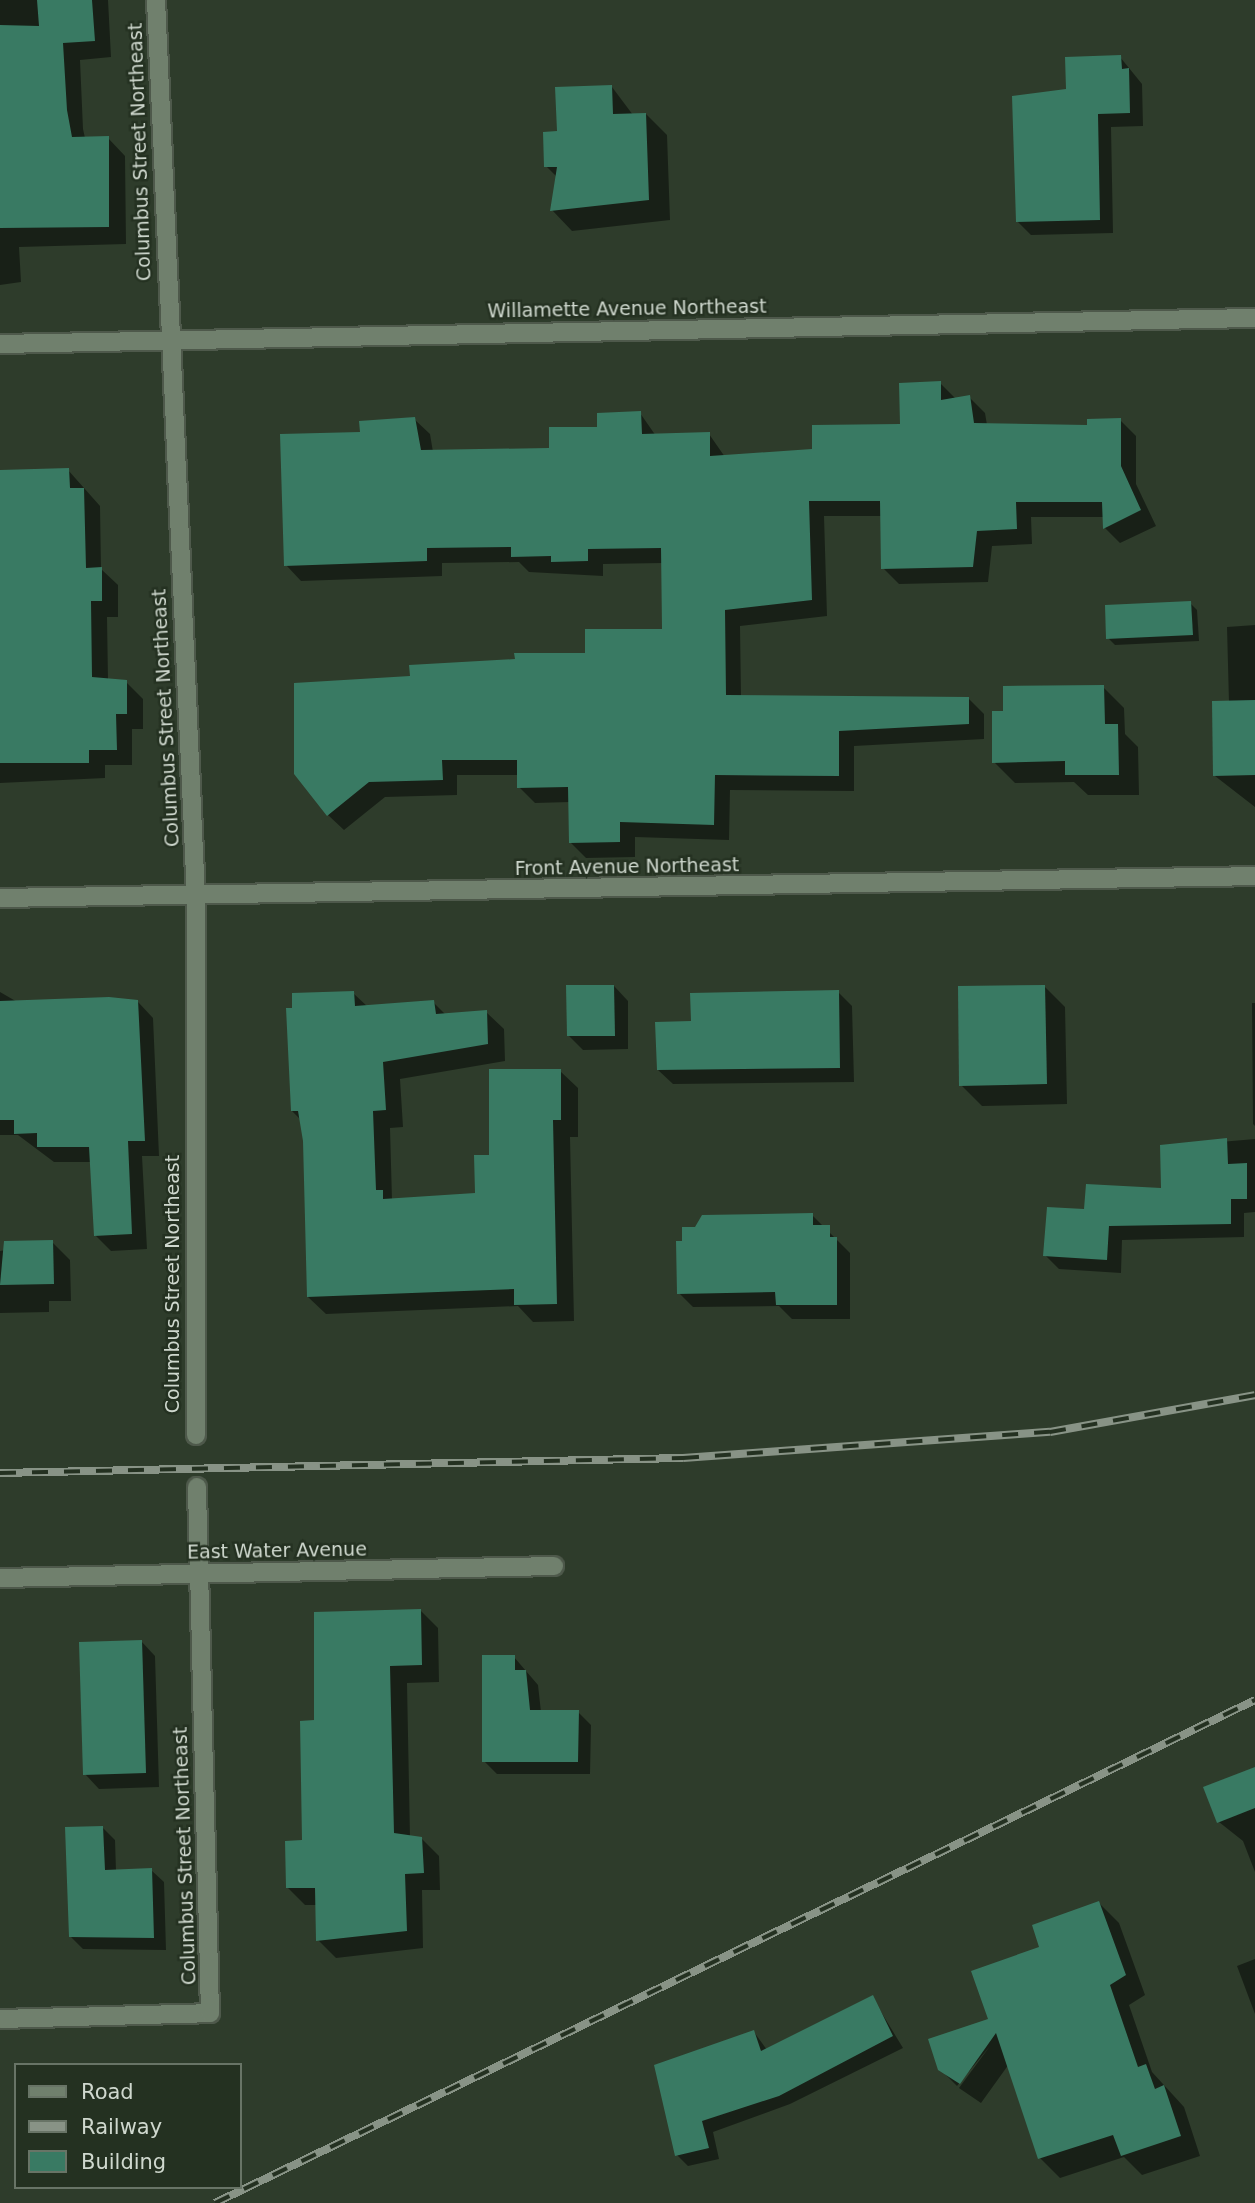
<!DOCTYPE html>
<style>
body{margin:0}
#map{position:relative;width:1255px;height:2203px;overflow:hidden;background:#2e3c2b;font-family:"DejaVu Sans",sans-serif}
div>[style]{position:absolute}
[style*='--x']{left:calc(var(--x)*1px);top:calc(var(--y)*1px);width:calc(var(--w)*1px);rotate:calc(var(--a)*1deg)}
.shadow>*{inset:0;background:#0007}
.building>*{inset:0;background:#397a63}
.roads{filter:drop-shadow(2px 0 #4e594b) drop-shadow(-2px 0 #4e594b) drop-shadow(0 2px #4e594b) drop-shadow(0 -2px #4e594b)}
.minor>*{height:18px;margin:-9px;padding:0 9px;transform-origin:9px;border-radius:9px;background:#70806d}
.rail>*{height:8px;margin-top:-4px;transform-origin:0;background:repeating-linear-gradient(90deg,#243121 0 16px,#889386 0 32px);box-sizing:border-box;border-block:2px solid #889386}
span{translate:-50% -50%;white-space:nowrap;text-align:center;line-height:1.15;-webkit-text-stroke:5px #243121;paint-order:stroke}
.street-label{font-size:19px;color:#cfd8ce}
.legend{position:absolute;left:14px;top:2063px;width:228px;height:126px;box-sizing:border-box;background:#243121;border:2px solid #687466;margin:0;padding:9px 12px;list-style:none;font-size:21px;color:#cfd8ce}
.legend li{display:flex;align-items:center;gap:14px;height:35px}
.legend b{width:35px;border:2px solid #687466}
</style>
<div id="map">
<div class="shadow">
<i style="clip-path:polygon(0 0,108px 0,111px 57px,80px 60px,83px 129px,85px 138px,108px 138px,125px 156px,126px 244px,19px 247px,21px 282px,0 285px)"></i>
<i style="clip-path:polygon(1120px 57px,1142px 84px,1143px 126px,1111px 127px,1113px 233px,1031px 235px,1017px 221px,1067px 90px)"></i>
<i style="clip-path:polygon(612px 87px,633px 115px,646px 114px,667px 135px,670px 220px,572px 231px,552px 210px,557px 177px,546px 166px)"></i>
<i style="clip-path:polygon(940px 383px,956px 399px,969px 397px,985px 413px,987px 425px,1088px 426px,1120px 420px,1136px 436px,1136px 484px,1156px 526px,1120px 543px,1105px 528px,1104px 517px,1031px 517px,1032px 544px,992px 546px,988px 582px,899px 584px,883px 568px,882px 516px,824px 516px,827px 616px,740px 626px,741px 696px,968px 698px,984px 714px,984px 739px,854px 746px,854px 791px,730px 790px,729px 840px,635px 837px,635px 857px,586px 858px,570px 842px,570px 802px,535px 803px,519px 787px,519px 775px,457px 775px,457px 795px,385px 797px,344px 830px,328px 815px,411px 678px,587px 655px,664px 631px,663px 563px,603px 564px,603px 576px,529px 572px,519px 562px,442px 563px,442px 576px,301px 581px,286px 565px,362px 434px,414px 419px,430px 434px,433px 452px,551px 450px,640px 413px,656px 436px,709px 434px,725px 457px,814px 451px,902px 426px)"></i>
<i style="clip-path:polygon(68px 470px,100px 506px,101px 569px,118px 585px,118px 617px,107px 617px,108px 680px,126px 682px,143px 699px,143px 729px,132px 729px,132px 765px,105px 765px,105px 778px,0 783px,0 471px)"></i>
<i style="clip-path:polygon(1190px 603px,1197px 610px,1199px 641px,1115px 645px,1108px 638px)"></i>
<i style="clip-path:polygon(1255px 625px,1255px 807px,1215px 776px,1229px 703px,1227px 627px)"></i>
<i style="clip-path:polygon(1103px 687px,1124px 708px,1125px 734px,1138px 747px,1139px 795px,1088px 795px,1074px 782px,1015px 783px,994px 762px)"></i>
<i style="clip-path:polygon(614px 986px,628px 1001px,628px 1049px,583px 1050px,569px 1036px)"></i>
<i style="clip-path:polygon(1044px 986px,1065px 1007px,1067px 1104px,982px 1106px,961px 1085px)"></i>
<i style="clip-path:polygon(0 992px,19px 1003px,138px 1002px,153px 1018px,159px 1156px,142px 1156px,147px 1249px,111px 1251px,95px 1235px,92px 1162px,54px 1162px,18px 1135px,0 1135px)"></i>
<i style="clip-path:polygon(838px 992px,852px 1006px,854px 1082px,673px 1084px,658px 1070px,692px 1023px)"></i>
<i style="clip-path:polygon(353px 993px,368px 1007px,433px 1002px,446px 1015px,486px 1012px,504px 1029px,505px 1061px,400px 1079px,403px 1127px,390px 1128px,392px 1200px,476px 1195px,560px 1071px,578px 1088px,578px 1137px,570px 1137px,574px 1321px,533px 1322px,518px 1306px,326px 1314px,308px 1297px,304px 1141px,301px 1120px,292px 1111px)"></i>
<i style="clip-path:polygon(1252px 1003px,1255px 1003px,1255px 1126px,1253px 1124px)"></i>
<i style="clip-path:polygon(1255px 1139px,1255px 1212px,1244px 1213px,1244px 1237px,1122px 1240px,1121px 1273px,1059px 1269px,1045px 1255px,1086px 1211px,1163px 1190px,1162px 1147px)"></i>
<i style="clip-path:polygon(812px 1215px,850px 1253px,850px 1319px,792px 1319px,779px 1306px,693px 1307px,679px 1293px,684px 1243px,696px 1228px)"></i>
<i style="clip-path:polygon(52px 1242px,70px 1260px,71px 1301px,49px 1301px,49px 1312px,0 1313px,0 1251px)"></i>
<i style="clip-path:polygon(420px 1610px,438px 1628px,439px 1682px,407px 1683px,410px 1837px,422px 1839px,439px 1856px,440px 1890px,422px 1890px,423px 1948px,336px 1958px,318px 1940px,317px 1905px,305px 1905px,288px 1888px,304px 1842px,316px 1722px)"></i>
<i style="clip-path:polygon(141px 1641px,155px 1656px,159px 1787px,99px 1789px,85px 1774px)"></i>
<i style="clip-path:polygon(514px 1657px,538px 1685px,541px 1712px,578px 1712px,591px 1725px,590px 1774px,497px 1774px,484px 1761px)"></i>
<i style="clip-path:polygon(1255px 1768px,1255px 1872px,1243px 1841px,1219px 1822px)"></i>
<i style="clip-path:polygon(102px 1827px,115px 1840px,116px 1871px,151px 1870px,164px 1882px,166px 1950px,83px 1949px,71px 1937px)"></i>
<i style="clip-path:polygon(1099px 1903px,1119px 1923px,1145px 1995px,1129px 2005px,1152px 2072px,1184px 2107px,1200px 2156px,1142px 2175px,1124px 2157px,1060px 2178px,1040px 2158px,1009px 2064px,981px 2103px,959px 2088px,990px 2046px,957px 2086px,940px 2069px,990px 2020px,1042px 1948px)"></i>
<i style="clip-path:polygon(1255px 1959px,1255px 2014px,1237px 1966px)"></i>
<i style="clip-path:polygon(872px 1997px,903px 2048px,790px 2104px,713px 2132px,719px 2159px,688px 2166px,677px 2155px,754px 2032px,767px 2050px)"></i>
</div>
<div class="building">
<i style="clip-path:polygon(37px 0,92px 0,95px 41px,63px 43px,67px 110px,72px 137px,109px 136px,109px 227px,0 228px,0 25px,39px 26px)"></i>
<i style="clip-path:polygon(1121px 55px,1122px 69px,1129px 68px,1130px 113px,1098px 114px,1100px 220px,1016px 222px,1012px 96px,1066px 89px,1065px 57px)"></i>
<i style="clip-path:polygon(612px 85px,613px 114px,646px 113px,649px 200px,550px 211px,557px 167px,544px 167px,543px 132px,557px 131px,555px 87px)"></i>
<i style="clip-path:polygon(941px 381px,941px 400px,970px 395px,974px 423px,1087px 425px,1087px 419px,1121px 418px,1121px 466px,1141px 510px,1103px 529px,1102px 502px,1016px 502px,1017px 529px,977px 531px,973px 567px,881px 569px,880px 501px,809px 501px,812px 600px,725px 610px,726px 695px,969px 697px,969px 724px,839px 731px,839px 776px,715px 775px,714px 825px,620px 822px,620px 842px,569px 843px,568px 787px,517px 788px,517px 760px,442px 760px,443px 780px,369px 782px,327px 816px,294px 774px,294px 683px,410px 676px,409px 665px,515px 659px,514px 653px,585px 653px,585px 629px,662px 629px,661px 548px,588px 549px,588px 561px,551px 562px,551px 556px,511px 557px,511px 547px,427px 548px,427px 561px,284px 566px,280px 434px,360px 432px,359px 421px,415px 417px,421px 450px,549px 448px,549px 427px,597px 427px,597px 413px,641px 411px,642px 434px,710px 432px,710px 456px,812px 449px,812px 425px,900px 424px,899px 383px)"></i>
<i style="clip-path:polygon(69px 468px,70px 488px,84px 488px,86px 568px,102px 567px,102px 601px,91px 601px,92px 677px,127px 680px,127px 714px,116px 714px,117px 750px,89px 750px,89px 763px,0 763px,0 470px)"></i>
<i style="clip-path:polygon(1191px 601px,1193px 635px,1106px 639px,1105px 605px)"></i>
<i style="clip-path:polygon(1104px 685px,1105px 724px,1118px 724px,1119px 775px,1065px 775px,1065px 761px,992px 763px,992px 711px,1003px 711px,1003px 686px)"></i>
<i style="clip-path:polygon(1255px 700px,1255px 775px,1213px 776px,1212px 701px)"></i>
<i style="clip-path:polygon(566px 985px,614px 985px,615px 1036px,567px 1036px)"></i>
<i style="clip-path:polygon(1045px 985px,1047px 1084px,959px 1086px,958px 986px)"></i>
<i style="clip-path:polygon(839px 990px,840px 1068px,657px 1070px,655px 1022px,691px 1021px,690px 993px)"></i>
<i style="clip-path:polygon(354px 991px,355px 1006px,434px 1000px,436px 1014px,487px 1010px,488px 1044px,383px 1062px,386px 1110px,373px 1111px,376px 1190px,383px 1190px,383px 1199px,475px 1193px,474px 1155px,489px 1155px,489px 1069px,561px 1069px,561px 1120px,553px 1120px,557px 1304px,514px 1305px,514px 1289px,307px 1297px,303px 1141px,298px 1111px,291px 1111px,286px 1008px,292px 1008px,292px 993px)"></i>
<i style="clip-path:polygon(109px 997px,138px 1000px,145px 1141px,128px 1141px,132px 1234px,94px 1236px,89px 1147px,37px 1147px,37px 1133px,14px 1134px,14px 1120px,0 1120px,0 1001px)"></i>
<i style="clip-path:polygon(1227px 1138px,1228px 1164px,1247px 1163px,1247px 1199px,1231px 1199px,1231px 1224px,1109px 1226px,1107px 1260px,1043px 1256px,1047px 1207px,1084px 1209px,1086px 1184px,1161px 1188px,1160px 1145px)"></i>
<i style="clip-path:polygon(813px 1213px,813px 1225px,830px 1225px,830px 1237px,837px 1237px,837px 1305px,776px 1305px,775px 1292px,677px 1294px,676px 1241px,682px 1241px,682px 1227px,695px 1227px,702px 1215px)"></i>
<i style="clip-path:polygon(53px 1240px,54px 1284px,0 1285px,4px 1241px)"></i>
<i style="clip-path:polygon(421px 1609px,422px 1665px,390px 1666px,394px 1833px,422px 1837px,424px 1873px,405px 1874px,407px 1931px,316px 1941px,315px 1888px,286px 1888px,285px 1841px,302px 1840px,300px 1721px,314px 1720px,314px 1612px)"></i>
<i style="clip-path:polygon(142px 1640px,146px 1773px,83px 1775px,79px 1642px)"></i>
<i style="clip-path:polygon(482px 1655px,515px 1655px,515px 1670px,526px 1670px,530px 1710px,579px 1710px,578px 1762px,482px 1762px)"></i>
<i style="clip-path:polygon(1255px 1767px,1255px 1808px,1217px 1823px,1203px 1787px)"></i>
<i style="clip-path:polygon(103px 1826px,105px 1870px,152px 1868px,154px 1938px,69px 1937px,65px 1827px)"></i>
<i style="clip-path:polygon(1099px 1901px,1126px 1975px,1110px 1985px,1138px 2067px,1146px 2064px,1155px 2089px,1164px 2085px,1181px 2136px,1121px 2156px,1113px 2135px,1038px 2159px,996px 2033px,960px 2084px,938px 2070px,928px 2039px,988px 2019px,971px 1971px,1039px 1947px,1032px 1925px)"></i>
<i style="clip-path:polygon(873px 1995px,893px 2036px,779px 2096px,702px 2121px,709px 2148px,675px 2156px,654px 2065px,754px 2030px,761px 2051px)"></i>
</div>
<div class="roads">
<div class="minor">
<i style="--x:156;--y:0;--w:898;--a:87.45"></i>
<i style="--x:196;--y:897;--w:538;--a:90"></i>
<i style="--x:0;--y:344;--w:1255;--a:-1.19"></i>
<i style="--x:0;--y:898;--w:1255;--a:-1"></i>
<i style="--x:0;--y:1578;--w:554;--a:-1.24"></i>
<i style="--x:0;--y:2019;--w:210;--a:-1.6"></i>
<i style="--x:210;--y:2013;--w:526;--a:-91.42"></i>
</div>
</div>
<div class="rail">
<i style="--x:0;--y:1473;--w:683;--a:-1.26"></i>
<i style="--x:683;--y:1458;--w:368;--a:-4.1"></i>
<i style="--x:1050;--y:1432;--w:208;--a:-10.2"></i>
<i style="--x:215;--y:2203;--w:1155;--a:-25.81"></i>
</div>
<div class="street-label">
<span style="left:140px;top:152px;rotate:-92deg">Columbus Street Northeast</span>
<span style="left:627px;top:309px;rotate:-1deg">Willamette Avenue Northeast</span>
<span style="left:166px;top:718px;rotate:-93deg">Columbus Street Northeast</span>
<span style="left:627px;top:867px;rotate:-1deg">Front Avenue Northeast</span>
<span style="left:173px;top:1284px;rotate:-90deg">Columbus Street Northeast</span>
<span style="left:277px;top:1551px;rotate:-1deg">East Water Avenue</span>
<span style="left:185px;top:1856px;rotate:-92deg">Columbus Street Northeast</span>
</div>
<ul class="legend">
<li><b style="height:9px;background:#70806d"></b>Road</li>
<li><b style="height:9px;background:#889386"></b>Railway</li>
<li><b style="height:19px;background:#397a63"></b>Building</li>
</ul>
</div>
